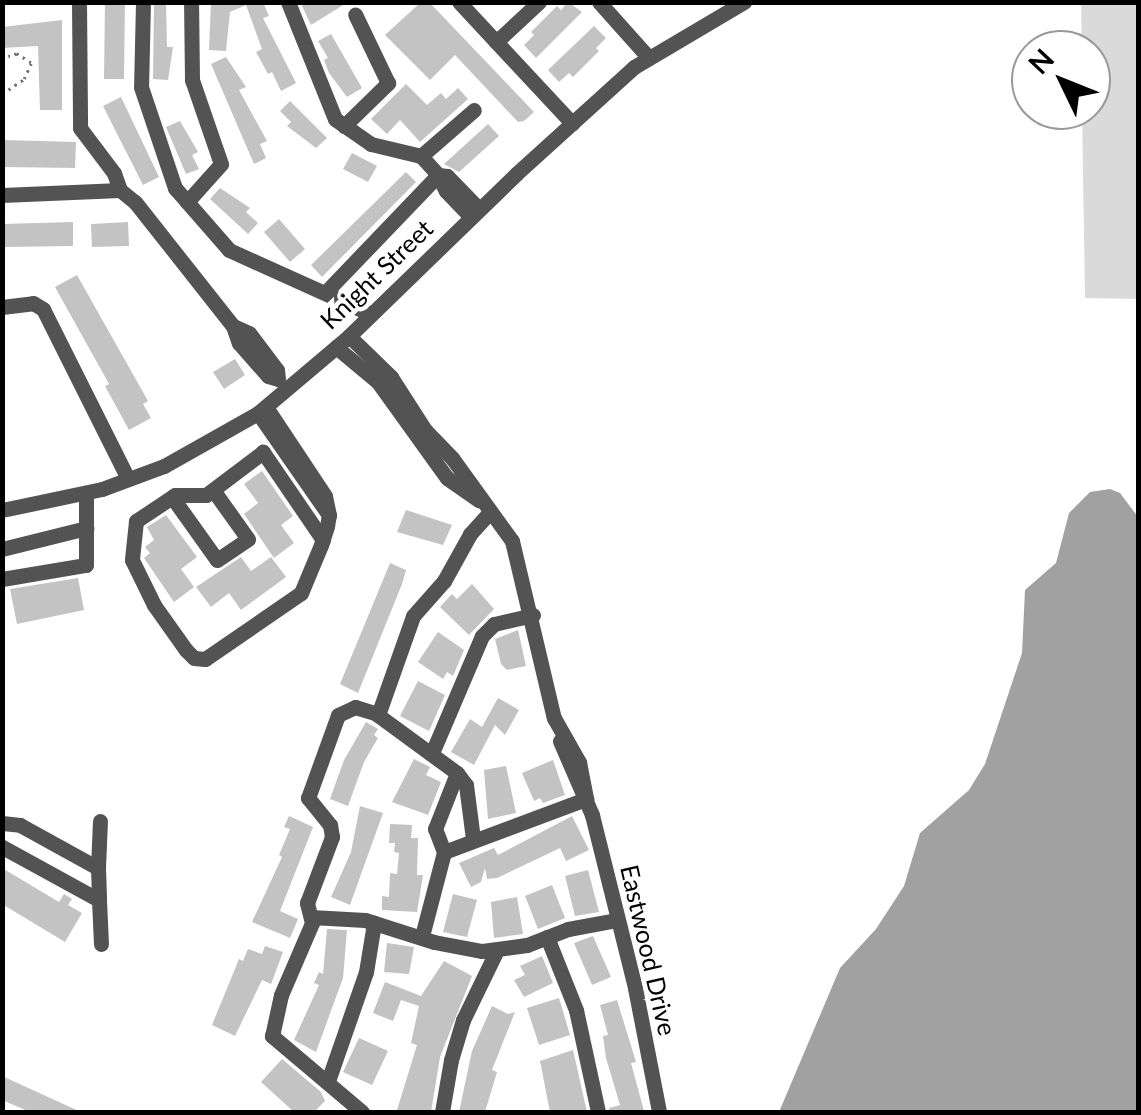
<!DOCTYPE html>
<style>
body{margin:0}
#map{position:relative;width:1141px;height:1115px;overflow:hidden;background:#fff;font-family:Lato,sans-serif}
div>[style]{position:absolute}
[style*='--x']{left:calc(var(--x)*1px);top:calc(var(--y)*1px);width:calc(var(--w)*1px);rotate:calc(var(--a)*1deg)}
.green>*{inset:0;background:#dadada}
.water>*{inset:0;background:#a1a1a1}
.building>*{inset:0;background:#c3c3c3}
.path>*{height:2.5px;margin-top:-1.25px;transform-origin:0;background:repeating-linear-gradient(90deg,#757575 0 2.5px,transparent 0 7.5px)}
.minor>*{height:15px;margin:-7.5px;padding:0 7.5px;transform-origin:7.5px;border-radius:7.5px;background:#535353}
span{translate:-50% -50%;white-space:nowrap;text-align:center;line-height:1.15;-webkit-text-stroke:9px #fff;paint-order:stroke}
.street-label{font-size:25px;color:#000}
.frame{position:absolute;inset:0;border:5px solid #000;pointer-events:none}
.north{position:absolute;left:1011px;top:30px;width:100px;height:100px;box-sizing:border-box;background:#fff;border:2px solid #999;border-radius:50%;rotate:313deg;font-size:28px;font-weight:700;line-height:40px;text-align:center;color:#000}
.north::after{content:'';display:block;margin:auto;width:35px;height:45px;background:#000;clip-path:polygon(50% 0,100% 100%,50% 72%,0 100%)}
</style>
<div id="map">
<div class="green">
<i style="clip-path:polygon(1081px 3px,1138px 3px,1138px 299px,1085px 298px,1082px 110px,1091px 110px,1091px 50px,1082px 50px)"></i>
</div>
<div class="water">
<i style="clip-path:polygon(1110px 489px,1120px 493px,1138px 517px,1138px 1112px,779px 1112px,840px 968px,876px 929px,904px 886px,920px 833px,969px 790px,985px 764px,1022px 653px,1025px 590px,1056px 563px,1069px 513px,1090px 492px)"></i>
</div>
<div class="building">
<i style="clip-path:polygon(105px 2px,125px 2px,124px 79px,104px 79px)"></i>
<i style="clip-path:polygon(154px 2px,166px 2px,167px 47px,173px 47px,168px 80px,153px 79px)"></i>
<i style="clip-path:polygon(211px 2px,263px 2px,269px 16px,263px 18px,296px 83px,281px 91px,272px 72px,268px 74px,256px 52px,262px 49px,246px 5px,230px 12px,226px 51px,209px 50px)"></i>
<i style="clip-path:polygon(308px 2px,348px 2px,311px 25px,302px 6px)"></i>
<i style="clip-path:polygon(421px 2px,429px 2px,534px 112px,524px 121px,518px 122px,455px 55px,430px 80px,385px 35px)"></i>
<i style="clip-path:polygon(568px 2px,582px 12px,536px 58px,524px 45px,534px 35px,531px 32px,557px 6px,561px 10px)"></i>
<i style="clip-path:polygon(62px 20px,62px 110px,40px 110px,38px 46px,2px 48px,2px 27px)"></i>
<i style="clip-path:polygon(594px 26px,606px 38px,596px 48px,599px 51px,573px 77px,569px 73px,559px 82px,548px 70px)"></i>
<i style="clip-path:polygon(331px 34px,362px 88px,347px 97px,329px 73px,324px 60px,328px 58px,318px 41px)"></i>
<i style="clip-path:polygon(226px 57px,246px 87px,239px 90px,267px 141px,260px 144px,266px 158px,254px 164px,211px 64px)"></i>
<i style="clip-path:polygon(406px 84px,427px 105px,441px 93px,446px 99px,458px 88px,468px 99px,420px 142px,400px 120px,387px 134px,371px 119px)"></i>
<i style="clip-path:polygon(121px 97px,159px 177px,143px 185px,103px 106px)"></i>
<i style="clip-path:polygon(290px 101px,327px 138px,316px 148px,287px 126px,291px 122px,280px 111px)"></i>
<i style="clip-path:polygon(180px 121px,198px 152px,192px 155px,199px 169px,186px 174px,166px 127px)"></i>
<i style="clip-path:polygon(488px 124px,499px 136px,459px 172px,444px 164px)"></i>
<i style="clip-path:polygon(3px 140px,76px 142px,75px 168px,3px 167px)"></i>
<i style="clip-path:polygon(352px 153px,377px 166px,368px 182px,343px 169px)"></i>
<i style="clip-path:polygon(406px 172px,416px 182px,322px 277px,311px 265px)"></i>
<i style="clip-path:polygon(220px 188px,250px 208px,246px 212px,258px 223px,248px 234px,210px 199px)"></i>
<i style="clip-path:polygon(279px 219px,305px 249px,290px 262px,264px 232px)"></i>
<i style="clip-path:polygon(73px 222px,73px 246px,2px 247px,2px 224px)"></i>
<i style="clip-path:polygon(128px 222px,129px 246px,92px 247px,91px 224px)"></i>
<i style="clip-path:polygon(77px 275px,148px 401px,143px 404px,151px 418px,129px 430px,105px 386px,109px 384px,55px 287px)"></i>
<i style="clip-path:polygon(235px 359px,245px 375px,224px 389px,213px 372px)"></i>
<i style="clip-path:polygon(262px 471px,293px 516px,281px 525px,294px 543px,274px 558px,244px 514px,258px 503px,244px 484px)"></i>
<i style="clip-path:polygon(406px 510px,452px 525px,443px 545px,397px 532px)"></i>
<i style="clip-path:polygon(166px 515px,197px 557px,181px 569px,194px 587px,174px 602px,144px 558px,150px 553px,145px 547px,154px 540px,147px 527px)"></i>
<i style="clip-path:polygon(241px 557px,251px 571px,271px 557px,286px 577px,241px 610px,229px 593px,211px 607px,196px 587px)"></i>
<i style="clip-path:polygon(390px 563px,406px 570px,402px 584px,358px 693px,340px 684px)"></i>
<i style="clip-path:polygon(78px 578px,84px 610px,17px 624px,10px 589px)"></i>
<i style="clip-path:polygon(472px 584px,494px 609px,469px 635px,440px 607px,452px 594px,457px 599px)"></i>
<i style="clip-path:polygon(518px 630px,526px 666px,507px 670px,501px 664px,495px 639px)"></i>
<i style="clip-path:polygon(438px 632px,464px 650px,453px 676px,447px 672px,443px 679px,418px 662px)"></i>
<i style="clip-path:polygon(418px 681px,445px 695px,429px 731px,400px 716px)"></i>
<i style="clip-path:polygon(498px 698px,519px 710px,505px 735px,495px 725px,474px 765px,451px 752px,470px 719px,482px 727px)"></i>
<i style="clip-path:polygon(366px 722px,378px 729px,374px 735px,378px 738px,364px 762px,348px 806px,330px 799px,344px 760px)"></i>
<i style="clip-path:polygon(414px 759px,430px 767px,426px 775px,441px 782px,428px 815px,392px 802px)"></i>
<i style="clip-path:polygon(553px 760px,565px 795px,543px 803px,540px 798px,534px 801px,522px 773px)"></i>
<i style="clip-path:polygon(506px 766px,516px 813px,488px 819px,484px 770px)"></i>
<i style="clip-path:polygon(360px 806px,383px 813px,350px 905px,331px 897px,351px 852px)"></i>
<i style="clip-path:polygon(289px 816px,313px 827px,280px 911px,298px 919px,290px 938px,252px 922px,282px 857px,279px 855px,290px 829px,284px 827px)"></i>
<i style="clip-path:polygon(572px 816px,589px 850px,566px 861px,560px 848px,497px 878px,487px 879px,485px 868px,481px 882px,471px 887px,459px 863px,494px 848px,498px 855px)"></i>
<i style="clip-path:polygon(390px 824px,412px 825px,411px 838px,418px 838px,417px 875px,423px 875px,417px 912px,382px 910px,382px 896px,389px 897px,390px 873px,397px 874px,399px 853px,394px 852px,395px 843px,389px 843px)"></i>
<i style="clip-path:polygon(2px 868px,59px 902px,64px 894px,72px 899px,68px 905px,82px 913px,65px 942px,2px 904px)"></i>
<i style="clip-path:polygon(588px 870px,599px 912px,575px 916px,565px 876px)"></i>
<i style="clip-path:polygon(552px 885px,565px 918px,538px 929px,525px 896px)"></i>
<i style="clip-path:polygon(453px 894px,477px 900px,467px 937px,443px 932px)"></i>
<i style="clip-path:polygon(517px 897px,523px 934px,494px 938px,491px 902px)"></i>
<i style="clip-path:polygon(327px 929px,347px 930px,343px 978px,316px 1052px,294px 1040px,319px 985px,314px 983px,319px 972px,323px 974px)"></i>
<i style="clip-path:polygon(593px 936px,611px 977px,592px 985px,574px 943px)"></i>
<i style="clip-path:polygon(387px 943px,414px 947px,409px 974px,384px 972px)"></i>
<i style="clip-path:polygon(265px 946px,283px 952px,271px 984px,262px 980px,235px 1036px,212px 1025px,239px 959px,243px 961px,248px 949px,262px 954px)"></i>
<i style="clip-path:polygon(542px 956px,553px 983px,524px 997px,514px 980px,525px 975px,520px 966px)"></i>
<i style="clip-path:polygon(444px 961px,472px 976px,440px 1057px,431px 1112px,408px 1112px,397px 1110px,417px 1045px,411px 1043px,419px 1006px,401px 1000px,393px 1021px,373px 1013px,385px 982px,421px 996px)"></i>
<i style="clip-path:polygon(559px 998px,570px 1035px,539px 1045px,527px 1008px)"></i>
<i style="clip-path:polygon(617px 1000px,636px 1062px,631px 1063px,644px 1111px,639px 1112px,609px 1112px,609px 1108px,620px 1105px,606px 1058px,603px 1036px,608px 1035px,600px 1005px)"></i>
<i style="clip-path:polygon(492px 1006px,508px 1014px,515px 1012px,492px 1070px,497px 1072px,485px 1112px,459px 1112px,472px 1051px)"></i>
<i style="clip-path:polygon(359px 1038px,388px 1051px,372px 1085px,343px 1072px)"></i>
<i style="clip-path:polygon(573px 1050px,587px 1112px,550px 1112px,540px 1061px)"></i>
<i style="clip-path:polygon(282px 1059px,321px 1092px,325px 1101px,314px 1112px,294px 1112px,261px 1082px)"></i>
<i style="clip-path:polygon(2px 1076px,81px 1112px,30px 1112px,2px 1100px)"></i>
</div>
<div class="path">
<i style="--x:2;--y:94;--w:27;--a:-34"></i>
<i style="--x:24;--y:79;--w:17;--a:-66"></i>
<i style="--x:31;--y:63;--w:17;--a:-147"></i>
<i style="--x:17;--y:54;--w:9;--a:162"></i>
</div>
<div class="minor">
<i style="--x:79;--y:2;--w:126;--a:89.5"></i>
<i style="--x:80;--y:128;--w:56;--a:52.9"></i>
<i style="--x:114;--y:173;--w:18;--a:71"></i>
<i style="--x:143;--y:2;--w:85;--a:91.3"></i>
<i style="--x:141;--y:87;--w:107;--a:71.4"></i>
<i style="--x:175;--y:188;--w:82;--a:48.9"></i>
<i style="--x:229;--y:250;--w:156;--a:24.3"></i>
<i style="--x:288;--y:2;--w:126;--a:68.1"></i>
<i style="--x:335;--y:119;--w:44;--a:34.8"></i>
<i style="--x:371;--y:144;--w:51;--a:13.5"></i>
<i style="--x:421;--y:156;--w:25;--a:48"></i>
<i style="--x:438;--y:175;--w:163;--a:133.8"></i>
<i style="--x:459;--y:2;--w:166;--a:47"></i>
<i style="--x:599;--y:2;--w:75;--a:48.2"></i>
<i style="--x:496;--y:42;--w:59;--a:-42.9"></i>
<i style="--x:344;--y:126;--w:62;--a:-44.3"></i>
<i style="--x:388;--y:83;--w:76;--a:-115.6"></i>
<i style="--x:421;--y:156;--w:70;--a:-41"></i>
<i style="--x:2;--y:195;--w:118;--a:-2.4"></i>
<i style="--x:120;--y:190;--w:19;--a:39"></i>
<i style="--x:135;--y:202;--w:158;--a:51.7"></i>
<i style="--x:233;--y:326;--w:18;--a:71"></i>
<i style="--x:239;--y:343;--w:44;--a:48.7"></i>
<i style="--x:268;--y:376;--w:10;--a:17"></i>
<i style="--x:278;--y:379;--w:9;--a:-96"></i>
<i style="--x:277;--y:370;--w:46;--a:-127.1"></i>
<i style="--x:249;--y:333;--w:17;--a:-156"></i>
<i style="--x:187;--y:202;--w:51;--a:-48.2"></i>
<i style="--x:221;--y:164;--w:89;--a:-109"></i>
<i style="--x:192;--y:80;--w:78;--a:-90.7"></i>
<i style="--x:471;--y:217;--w:36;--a:-134"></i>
<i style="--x:446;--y:191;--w:18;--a:-117"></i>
<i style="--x:438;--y:175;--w:9;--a:6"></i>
<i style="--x:447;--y:176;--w:46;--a:45.9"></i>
<i style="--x:2;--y:307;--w:31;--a:-7"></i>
<i style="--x:33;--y:303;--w:12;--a:31"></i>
<i style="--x:43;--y:309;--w:190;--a:63.4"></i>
<i style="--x:349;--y:336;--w:59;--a:44.3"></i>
<i style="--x:391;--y:377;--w:63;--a:57.3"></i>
<i style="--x:425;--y:430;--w:39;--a:46"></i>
<i style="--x:452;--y:458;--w:102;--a:54.1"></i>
<i style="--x:512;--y:541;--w:182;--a:76.7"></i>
<i style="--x:554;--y:718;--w:51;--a:60.4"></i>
<i style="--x:579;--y:762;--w:38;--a:79"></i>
<i style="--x:336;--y:347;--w:55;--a:39.8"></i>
<i style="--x:378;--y:382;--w:118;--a:54.3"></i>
<i style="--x:447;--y:478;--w:39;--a:35"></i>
<i style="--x:258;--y:413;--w:124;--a:55.2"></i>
<i style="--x:329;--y:515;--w:19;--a:-102"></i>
<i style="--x:325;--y:496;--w:107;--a:-123.5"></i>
<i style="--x:172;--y:497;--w:77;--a:54.5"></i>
<i style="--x:217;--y:560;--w:37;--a:-34"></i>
<i style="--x:248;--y:539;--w:60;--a:-125.5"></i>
<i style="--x:2;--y:510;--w:102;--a:-11.9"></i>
<i style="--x:102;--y:489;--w:66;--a:-20.4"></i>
<i style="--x:164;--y:466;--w:108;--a:-29.4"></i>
<i style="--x:258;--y:413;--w:119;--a:-40.2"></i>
<i style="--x:349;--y:336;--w:233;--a:-44.1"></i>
<i style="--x:516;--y:174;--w:159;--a:-42.2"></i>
<i style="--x:634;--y:67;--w:128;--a:-30.6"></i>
<i style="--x:323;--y:540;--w:107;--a:-124.3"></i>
<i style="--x:263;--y:452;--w:71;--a:143"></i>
<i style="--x:206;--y:495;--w:31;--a:180"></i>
<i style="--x:175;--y:495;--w:47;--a:146.3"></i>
<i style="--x:136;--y:521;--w:39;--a:96"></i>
<i style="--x:132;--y:560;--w:50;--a:63.9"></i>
<i style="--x:154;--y:605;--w:55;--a:54.6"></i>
<i style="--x:186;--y:650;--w:11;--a:45"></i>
<i style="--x:194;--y:658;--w:11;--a:5"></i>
<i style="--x:205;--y:659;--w:116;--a:-34.5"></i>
<i style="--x:301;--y:593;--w:52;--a:-67.4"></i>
<i style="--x:321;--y:545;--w:20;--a:-72"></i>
<i style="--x:327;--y:526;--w:11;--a:-80"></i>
<i style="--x:2;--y:549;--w:87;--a:-14"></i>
<i style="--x:2;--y:579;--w:85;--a:-9.5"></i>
<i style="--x:86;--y:565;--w:72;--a:-90"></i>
<i style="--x:378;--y:715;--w:105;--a:-70.5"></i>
<i style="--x:413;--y:616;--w:47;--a:-48.5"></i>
<i style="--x:444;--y:581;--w:54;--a:-61"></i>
<i style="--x:470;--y:534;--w:28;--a:-48"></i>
<i style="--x:560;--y:741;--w:81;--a:66.6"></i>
<i style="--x:592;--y:815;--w:178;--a:76"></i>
<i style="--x:635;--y:988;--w:126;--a:79"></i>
<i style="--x:432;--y:753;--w:127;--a:-66.9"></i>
<i style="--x:482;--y:636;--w:17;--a:-45"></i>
<i style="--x:494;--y:624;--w:40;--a:-13"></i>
<i style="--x:2;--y:823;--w:18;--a:6"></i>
<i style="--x:20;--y:825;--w:89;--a:28.9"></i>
<i style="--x:98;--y:868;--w:32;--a:88"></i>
<i style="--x:99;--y:900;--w:111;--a:-151.3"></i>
<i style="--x:444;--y:852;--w:152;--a:-20.5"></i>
<i style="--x:444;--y:852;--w:25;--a:-111"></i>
<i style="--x:435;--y:829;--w:60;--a:-68.6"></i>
<i style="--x:98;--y:868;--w:47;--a:-87.6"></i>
<i style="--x:99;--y:900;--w:44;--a:87.4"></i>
<i style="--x:311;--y:917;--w:54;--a:3.2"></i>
<i style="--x:365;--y:920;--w:72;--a:17.7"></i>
<i style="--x:434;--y:942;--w:49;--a:10.6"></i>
<i style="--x:482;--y:951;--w:45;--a:-7.6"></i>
<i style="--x:527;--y:945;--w:44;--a:-21.3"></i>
<i style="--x:568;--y:929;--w:50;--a:-10.4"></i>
<i style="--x:422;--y:936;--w:87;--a:-75.3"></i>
<i style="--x:547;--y:937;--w:79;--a:68.3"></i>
<i style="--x:576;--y:1010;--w:104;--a:77.8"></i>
<i style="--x:328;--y:1081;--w:115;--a:-70.8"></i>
<i style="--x:366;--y:972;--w:50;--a:-80.7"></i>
<i style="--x:362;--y:1112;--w:118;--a:-139.8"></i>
<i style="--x:272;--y:1036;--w:42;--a:-77.6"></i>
<i style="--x:281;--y:995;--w:78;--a:-66.7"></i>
<i style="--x:312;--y:923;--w:21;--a:-104"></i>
<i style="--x:307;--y:903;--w:71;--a:-69.3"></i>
<i style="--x:332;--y:837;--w:12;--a:-99"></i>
<i style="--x:330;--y:825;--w:35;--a:-129"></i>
<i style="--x:308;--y:798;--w:88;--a:-70.1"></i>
<i style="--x:338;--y:715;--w:19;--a:-25"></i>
<i style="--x:355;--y:707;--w:21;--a:17"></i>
<i style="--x:375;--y:713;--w:102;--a:36.2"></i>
<i style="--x:457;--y:773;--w:15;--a:53"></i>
<i style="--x:466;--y:785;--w:54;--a:82.6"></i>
<i style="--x:442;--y:1112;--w:53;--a:-80.2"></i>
<i style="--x:451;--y:1060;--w:42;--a:-73.3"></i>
<i style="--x:463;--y:1020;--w:78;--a:-64.1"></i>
</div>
<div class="street-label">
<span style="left:376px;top:274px;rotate:-44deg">Knight Street</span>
<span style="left:649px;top:950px;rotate:77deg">Eastwood Drive</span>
</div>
<div class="frame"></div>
<div class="north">N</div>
</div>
